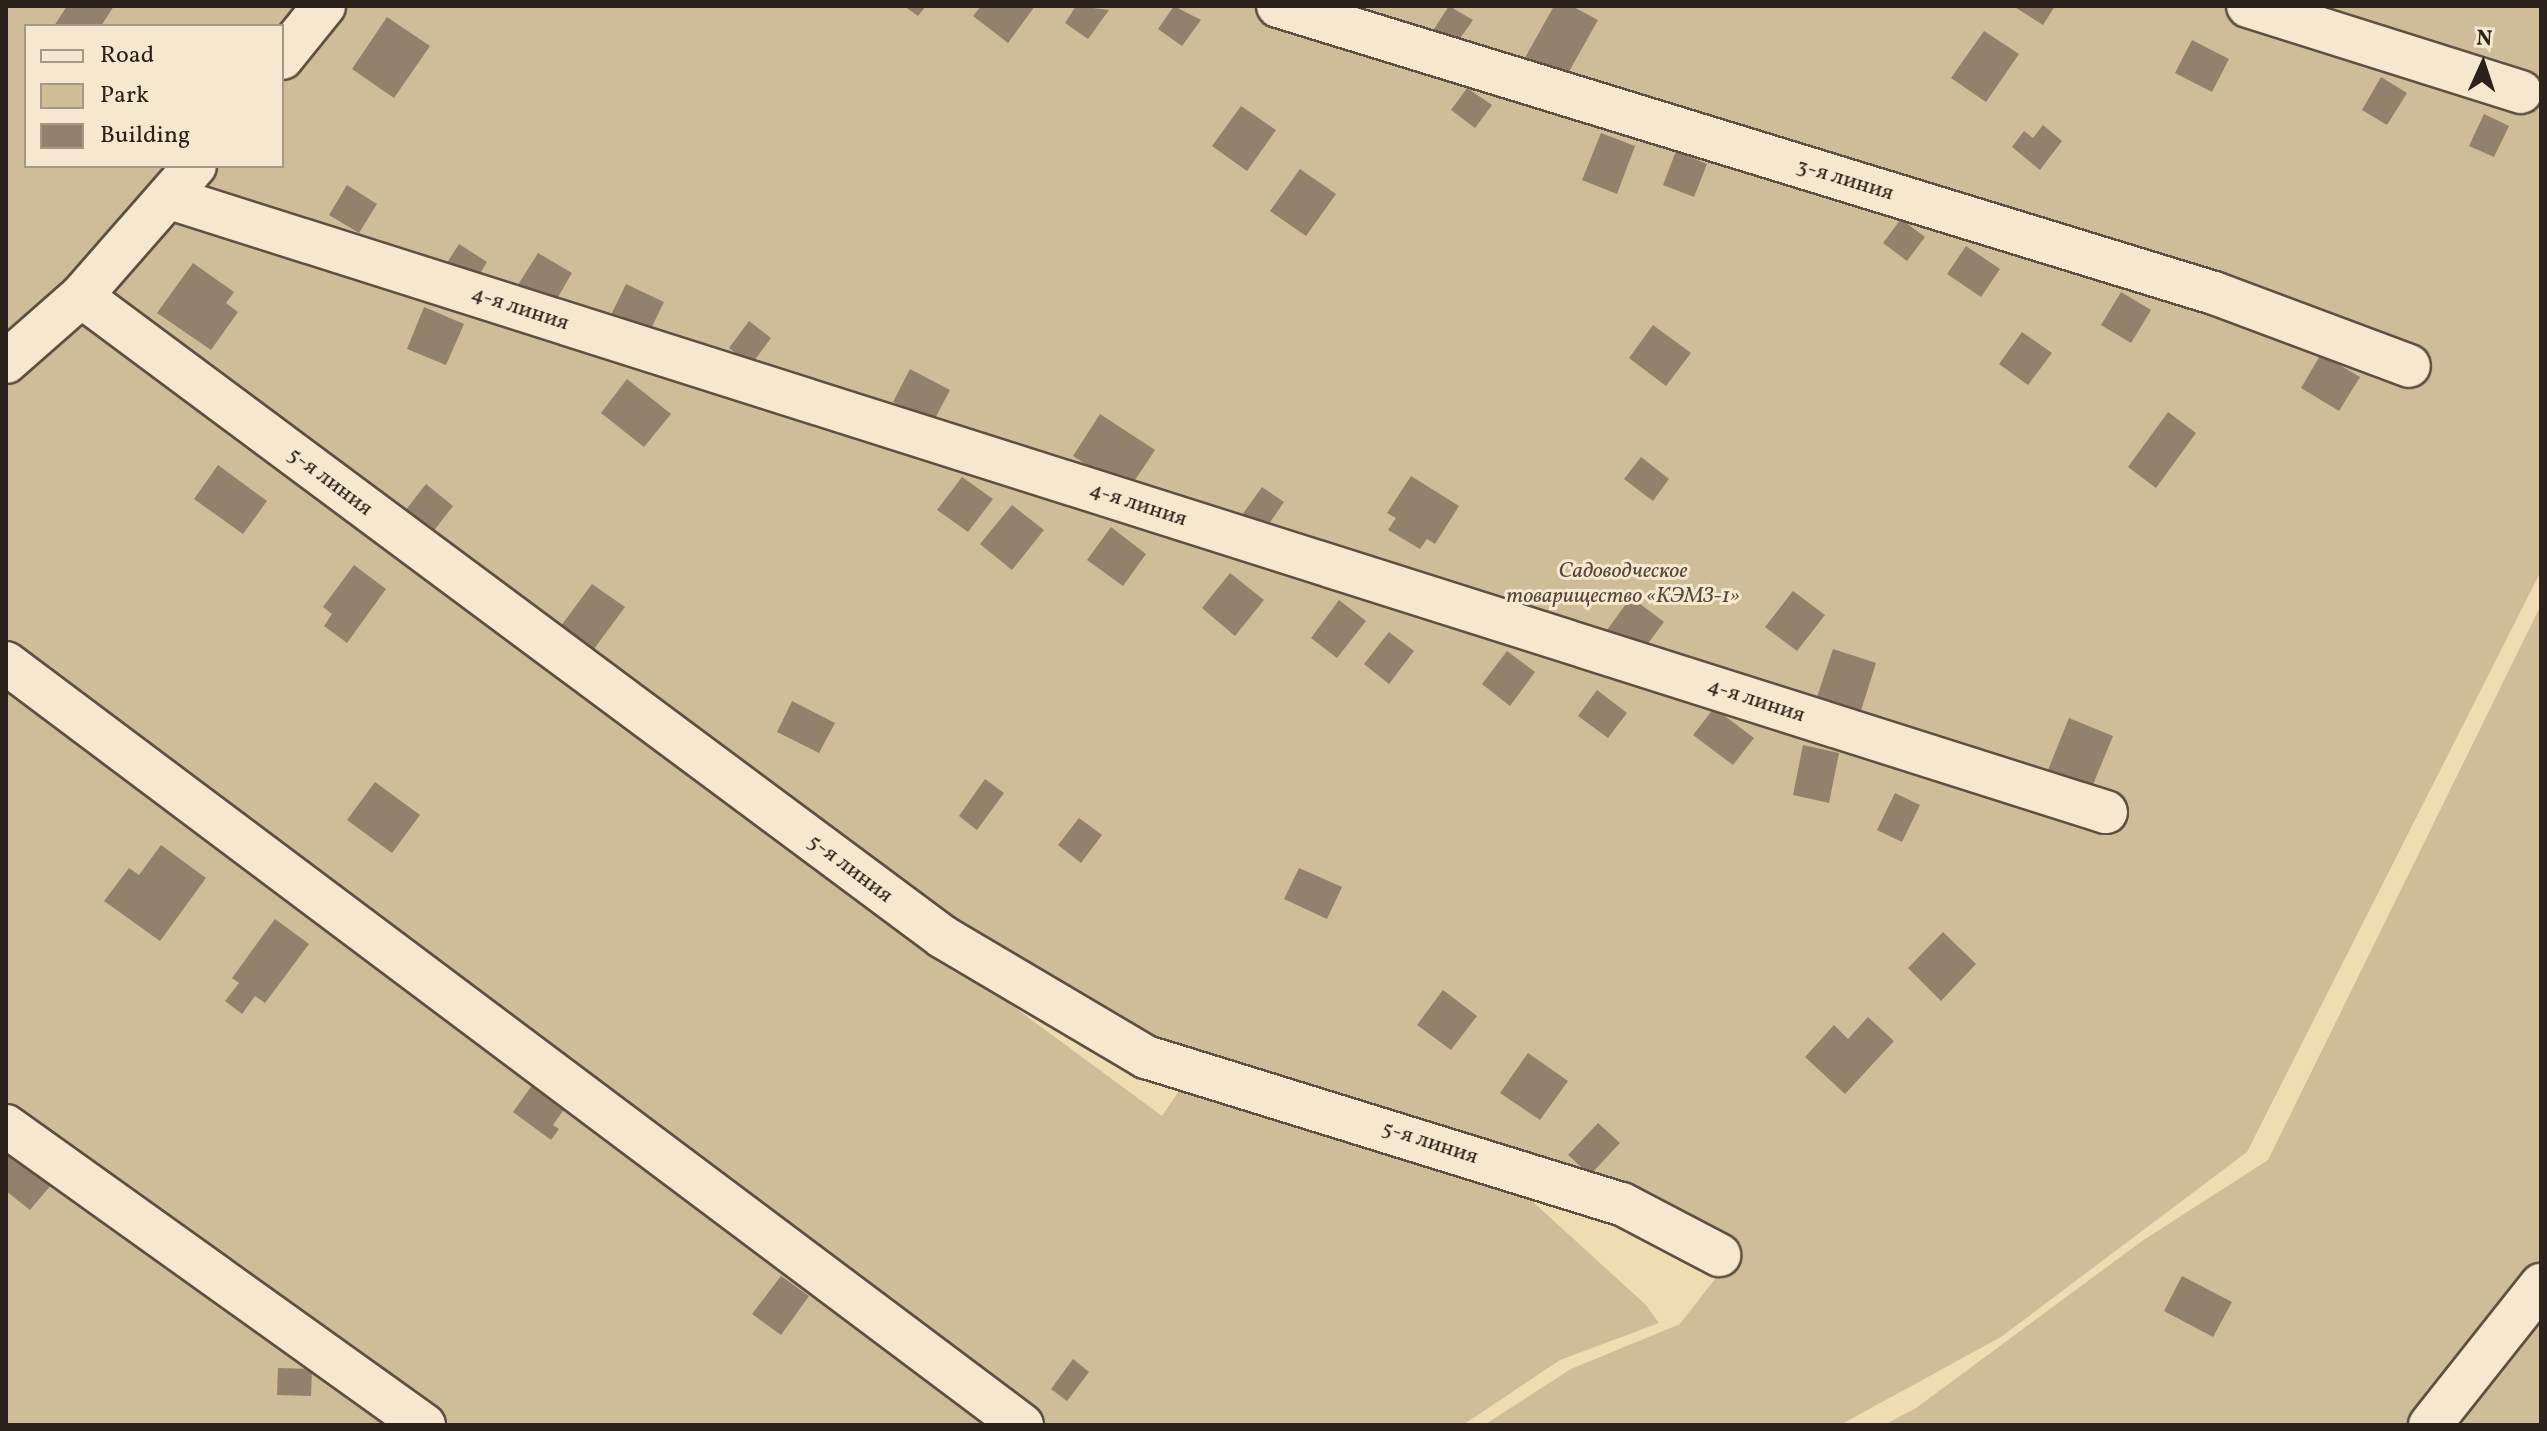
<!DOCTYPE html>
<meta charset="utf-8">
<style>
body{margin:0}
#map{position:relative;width:2547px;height:1431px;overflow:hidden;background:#f0dcb3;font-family:Vollkorn,serif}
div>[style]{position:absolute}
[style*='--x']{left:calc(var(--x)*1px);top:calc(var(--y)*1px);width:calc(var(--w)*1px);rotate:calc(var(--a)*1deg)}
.green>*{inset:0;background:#cfbc99}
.building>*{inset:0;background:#92826b}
.roads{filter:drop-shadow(2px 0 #5e5042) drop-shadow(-2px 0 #5e5042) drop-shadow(0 2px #5e5042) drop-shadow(0 -2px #5e5042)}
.minor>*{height:42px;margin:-21px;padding:0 21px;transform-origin:21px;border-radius:21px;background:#f5e8ce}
span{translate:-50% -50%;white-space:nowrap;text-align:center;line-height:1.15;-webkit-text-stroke:6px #f5e8ce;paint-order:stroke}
.street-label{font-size:22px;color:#2d211c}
.park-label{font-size:22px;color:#56483b;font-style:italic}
.frame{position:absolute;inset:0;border:8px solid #2d211c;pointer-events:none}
.legend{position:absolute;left:24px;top:24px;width:260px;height:144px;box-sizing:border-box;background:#f5e8ce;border:2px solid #a59887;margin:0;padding:10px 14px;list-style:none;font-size:24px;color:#2d211c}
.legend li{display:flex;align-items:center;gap:16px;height:40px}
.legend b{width:40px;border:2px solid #a59887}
.north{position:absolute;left:2443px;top:24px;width:80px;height:80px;-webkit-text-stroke:6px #f5e8ce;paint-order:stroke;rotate:3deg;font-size:22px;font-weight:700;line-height:32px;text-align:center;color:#2d211c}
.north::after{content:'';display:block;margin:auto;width:28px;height:36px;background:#2d211c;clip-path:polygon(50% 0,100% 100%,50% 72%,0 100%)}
</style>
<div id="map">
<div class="green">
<i style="clip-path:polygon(6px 6px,303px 6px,282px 26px,26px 26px,26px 166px,178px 166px,142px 212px,6px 336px)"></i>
<i style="clip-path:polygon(336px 6px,2541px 6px,2541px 571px,2247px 1152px,2001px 1337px,1840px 1425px,1484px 1425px,1571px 1369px,1680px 1324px,1742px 1244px,1658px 1198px,1145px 1043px,970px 945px,102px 297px,212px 166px,282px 166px,282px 76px)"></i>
<i style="clip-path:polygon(76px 315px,1162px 1116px,1183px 1085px,1520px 1190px,1646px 1305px,1659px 1323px,1560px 1360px,1463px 1425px,6px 1425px,6px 376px)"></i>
<i style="clip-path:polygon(2541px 605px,2541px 1425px,1884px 1425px,1916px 1408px,2142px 1241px,2268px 1160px)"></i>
</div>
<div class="building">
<i style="clip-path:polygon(67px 6px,114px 6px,101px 26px,54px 26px)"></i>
<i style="clip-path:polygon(904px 6px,926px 6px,918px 16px)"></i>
<i style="clip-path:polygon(981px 6px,1035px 6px,1008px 43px,973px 16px)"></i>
<i style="clip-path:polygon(1076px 6px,1109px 10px,1088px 39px,1065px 23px)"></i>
<i style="clip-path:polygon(1174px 6px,1201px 20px,1182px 46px,1158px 29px)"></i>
<i style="clip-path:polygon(1449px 6px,1473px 20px,1454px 47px,1432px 32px)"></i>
<i style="clip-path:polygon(1554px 6px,1572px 6px,1598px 20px,1562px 84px,1522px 63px)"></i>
<i style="clip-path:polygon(2013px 6px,2055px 6px,2043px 25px)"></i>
<i style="clip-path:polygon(387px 17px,430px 46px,394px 98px,352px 69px)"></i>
<i style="clip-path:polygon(1984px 31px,2019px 54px,1986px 102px,1951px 78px)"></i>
<i style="clip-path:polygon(2192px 40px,2229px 59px,2212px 92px,2175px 73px)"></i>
<i style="clip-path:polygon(2381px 77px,2407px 93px,2387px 125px,2362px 110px)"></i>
<i style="clip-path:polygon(1467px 88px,1492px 105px,1475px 128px,1451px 110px)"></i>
<i style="clip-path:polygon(1241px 106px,1276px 130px,1247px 171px,1212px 146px)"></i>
<i style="clip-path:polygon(2484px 114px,2509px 126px,2494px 157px,2469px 146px)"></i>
<i style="clip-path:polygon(2043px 125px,2062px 141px,2040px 170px,2012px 147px,2024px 131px,2033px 138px)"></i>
<i style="clip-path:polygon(1601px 133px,1635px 146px,1617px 194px,1582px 180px)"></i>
<i style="clip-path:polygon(1676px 151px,1707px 164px,1694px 197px,1663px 185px)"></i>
<i style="clip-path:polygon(1300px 169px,1336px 194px,1306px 236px,1270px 211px)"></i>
<i style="clip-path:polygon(347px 185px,377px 204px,359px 233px,329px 215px)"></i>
<i style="clip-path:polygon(1901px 219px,1925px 237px,1907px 261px,1883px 243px)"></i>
<i style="clip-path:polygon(459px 244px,487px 262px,472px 287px,443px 269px)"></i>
<i style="clip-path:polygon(1966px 246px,2000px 269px,1981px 297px,1947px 274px)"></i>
<i style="clip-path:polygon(538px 253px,572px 273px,551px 309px,516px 288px)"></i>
<i style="clip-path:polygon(193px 263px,234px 292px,226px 303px,238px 312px,211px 350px,157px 313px)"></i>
<i style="clip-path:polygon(626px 284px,664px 302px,647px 337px,609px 319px)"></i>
<i style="clip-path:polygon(2121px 292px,2151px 310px,2131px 343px,2101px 325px)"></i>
<i style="clip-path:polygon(424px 307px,464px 324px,446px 365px,407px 349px)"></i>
<i style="clip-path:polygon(749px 321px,771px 338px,751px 365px,729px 348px)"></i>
<i style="clip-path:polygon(1653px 325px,1691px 353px,1666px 386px,1629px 358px)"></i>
<i style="clip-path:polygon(2022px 332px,2052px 353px,2028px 385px,1999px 364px)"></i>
<i style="clip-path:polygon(2321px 354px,2360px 377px,2339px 411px,2301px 388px)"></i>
<i style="clip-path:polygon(910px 369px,950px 390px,933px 422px,893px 402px)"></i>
<i style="clip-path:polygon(627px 379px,671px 414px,644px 447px,601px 413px)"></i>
<i style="clip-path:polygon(2168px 412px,2196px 433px,2156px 488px,2128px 467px)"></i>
<i style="clip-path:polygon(1100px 414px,1155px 450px,1127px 492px,1073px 456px)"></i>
<i style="clip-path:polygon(1641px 457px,1669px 479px,1653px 501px,1624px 479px)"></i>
<i style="clip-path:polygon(218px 465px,267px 501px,243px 534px,194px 499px)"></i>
<i style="clip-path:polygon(1411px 476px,1459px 506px,1435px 544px,1427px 539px,1420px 549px,1388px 530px,1396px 518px,1387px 513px)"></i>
<i style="clip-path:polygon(962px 477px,993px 499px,968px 532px,937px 510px)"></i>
<i style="clip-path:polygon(426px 484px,453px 506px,429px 537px,401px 516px)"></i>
<i style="clip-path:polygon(1262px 487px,1284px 502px,1260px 537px,1237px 522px)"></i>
<i style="clip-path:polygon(1012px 505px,1044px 530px,1012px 570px,980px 544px)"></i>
<i style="clip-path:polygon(1111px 527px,1146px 554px,1123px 586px,1087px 560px)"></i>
<i style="clip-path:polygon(354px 565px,386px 589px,347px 643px,324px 626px,332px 614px,323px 607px)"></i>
<i style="clip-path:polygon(1230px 573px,1264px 600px,1235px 636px,1202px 608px)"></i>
<i style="clip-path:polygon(592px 584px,625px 607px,591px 653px,558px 630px)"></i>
<i style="clip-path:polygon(1793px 591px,1825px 615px,1797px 651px,1765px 627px)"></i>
<i style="clip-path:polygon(1631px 597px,1664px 622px,1640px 654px,1607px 630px)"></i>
<i style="clip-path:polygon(1339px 600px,1366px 621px,1337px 658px,1311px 638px)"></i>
<i style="clip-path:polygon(1389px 632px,1414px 651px,1389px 684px,1364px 664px)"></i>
<i style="clip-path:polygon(1833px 649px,1876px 663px,1858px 720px,1814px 706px)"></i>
<i style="clip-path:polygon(1507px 651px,1535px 672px,1510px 706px,1482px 684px)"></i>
<i style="clip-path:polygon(1597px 690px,1627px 713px,1608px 738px,1578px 716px)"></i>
<i style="clip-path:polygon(792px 701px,835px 723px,819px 753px,777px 732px)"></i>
<i style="clip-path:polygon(1714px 708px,1754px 738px,1733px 765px,1693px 735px)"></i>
<i style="clip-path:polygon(2069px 718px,2113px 736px,2092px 787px,2048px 770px)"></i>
<i style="clip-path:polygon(1803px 745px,1839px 753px,1829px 803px,1793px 795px)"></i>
<i style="clip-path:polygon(985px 779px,1004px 793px,977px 830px,959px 816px)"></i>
<i style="clip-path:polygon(375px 782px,420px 815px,392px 853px,347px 820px)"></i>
<i style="clip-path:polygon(1895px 793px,1920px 805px,1902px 842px,1877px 830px)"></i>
<i style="clip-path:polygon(1079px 818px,1102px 835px,1081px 863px,1058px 845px)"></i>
<i style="clip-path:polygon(161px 845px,206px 878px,160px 941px,104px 901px,129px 868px,139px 875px)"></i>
<i style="clip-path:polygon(1299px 868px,1342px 887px,1327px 919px,1284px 899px)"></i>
<i style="clip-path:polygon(275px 919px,309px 944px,265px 1003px,255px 996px,242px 1014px,225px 1001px,239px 983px,232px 978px)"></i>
<i style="clip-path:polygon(1943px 932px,1976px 964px,1941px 1001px,1908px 968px)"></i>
<i style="clip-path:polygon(1443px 990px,1477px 1016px,1451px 1050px,1417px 1025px)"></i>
<i style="clip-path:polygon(1868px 1017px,1894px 1041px,1845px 1094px,1805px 1057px,1834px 1025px,1848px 1039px)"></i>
<i style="clip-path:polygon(1528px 1053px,1568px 1081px,1540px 1120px,1500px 1093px)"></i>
<i style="clip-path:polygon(533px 1084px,565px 1108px,553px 1125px,559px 1129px,551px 1140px,513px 1112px)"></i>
<i style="clip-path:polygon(1598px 1123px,1620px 1143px,1590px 1175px,1568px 1155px)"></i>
<i style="clip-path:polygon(6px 1150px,51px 1185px,30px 1210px,6px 1191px)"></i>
<i style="clip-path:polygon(781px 1276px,809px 1296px,781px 1335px,752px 1314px)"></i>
<i style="clip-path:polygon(2182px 1276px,2232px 1302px,2213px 1337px,2164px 1311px)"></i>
<i style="clip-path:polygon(1073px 1359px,1089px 1372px,1067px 1401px,1051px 1389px)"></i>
<i style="clip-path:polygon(278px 1368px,312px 1369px,311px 1396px,277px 1395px)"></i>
</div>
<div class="roads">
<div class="minor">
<i style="--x:1278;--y:6;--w:979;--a:17.05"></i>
<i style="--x:2214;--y:293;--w:208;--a:20.5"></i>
<i style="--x:2248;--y:6;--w:286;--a:17.5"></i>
<i style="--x:282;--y:58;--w:67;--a:-51.1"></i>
<i style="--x:170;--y:198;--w:2031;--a:17.6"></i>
<i style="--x:81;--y:296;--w:1074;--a:36.64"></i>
<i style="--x:943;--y:937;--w:236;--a:30.6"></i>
<i style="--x:1146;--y:1057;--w:498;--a:17.2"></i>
<i style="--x:1622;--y:1204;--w:110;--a:27.7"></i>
<i style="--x:6;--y:362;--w:100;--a:-41.3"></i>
<i style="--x:81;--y:296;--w:173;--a:-48.8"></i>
<i style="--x:6;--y:663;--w:1270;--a:36.87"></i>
<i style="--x:6;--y:1126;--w:514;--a:35.58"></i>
<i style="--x:2430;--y:1425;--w:179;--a:-51.6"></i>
</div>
</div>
<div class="street-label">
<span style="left:1845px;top:180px;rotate:17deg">3-я линия</span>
<span style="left:520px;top:309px;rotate:18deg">4-я линия</span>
<span style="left:330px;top:482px;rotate:37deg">5-я линия</span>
<span style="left:1138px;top:505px;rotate:18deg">4-я линия</span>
<span style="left:1756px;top:701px;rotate:18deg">4-я линия</span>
<span style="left:850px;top:869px;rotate:37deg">5-я линия</span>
<span style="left:1430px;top:1143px;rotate:18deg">5-я линия</span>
</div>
<div class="park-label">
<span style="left:1623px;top:584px">Садоводческое<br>товарищество «КЭМЗ-1»</span>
</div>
<div class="frame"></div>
<ul class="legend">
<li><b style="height:10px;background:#f5e8ce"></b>Road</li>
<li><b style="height:22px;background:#cfbc99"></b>Park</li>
<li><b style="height:22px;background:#92826b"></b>Building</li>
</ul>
<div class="north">N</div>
</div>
